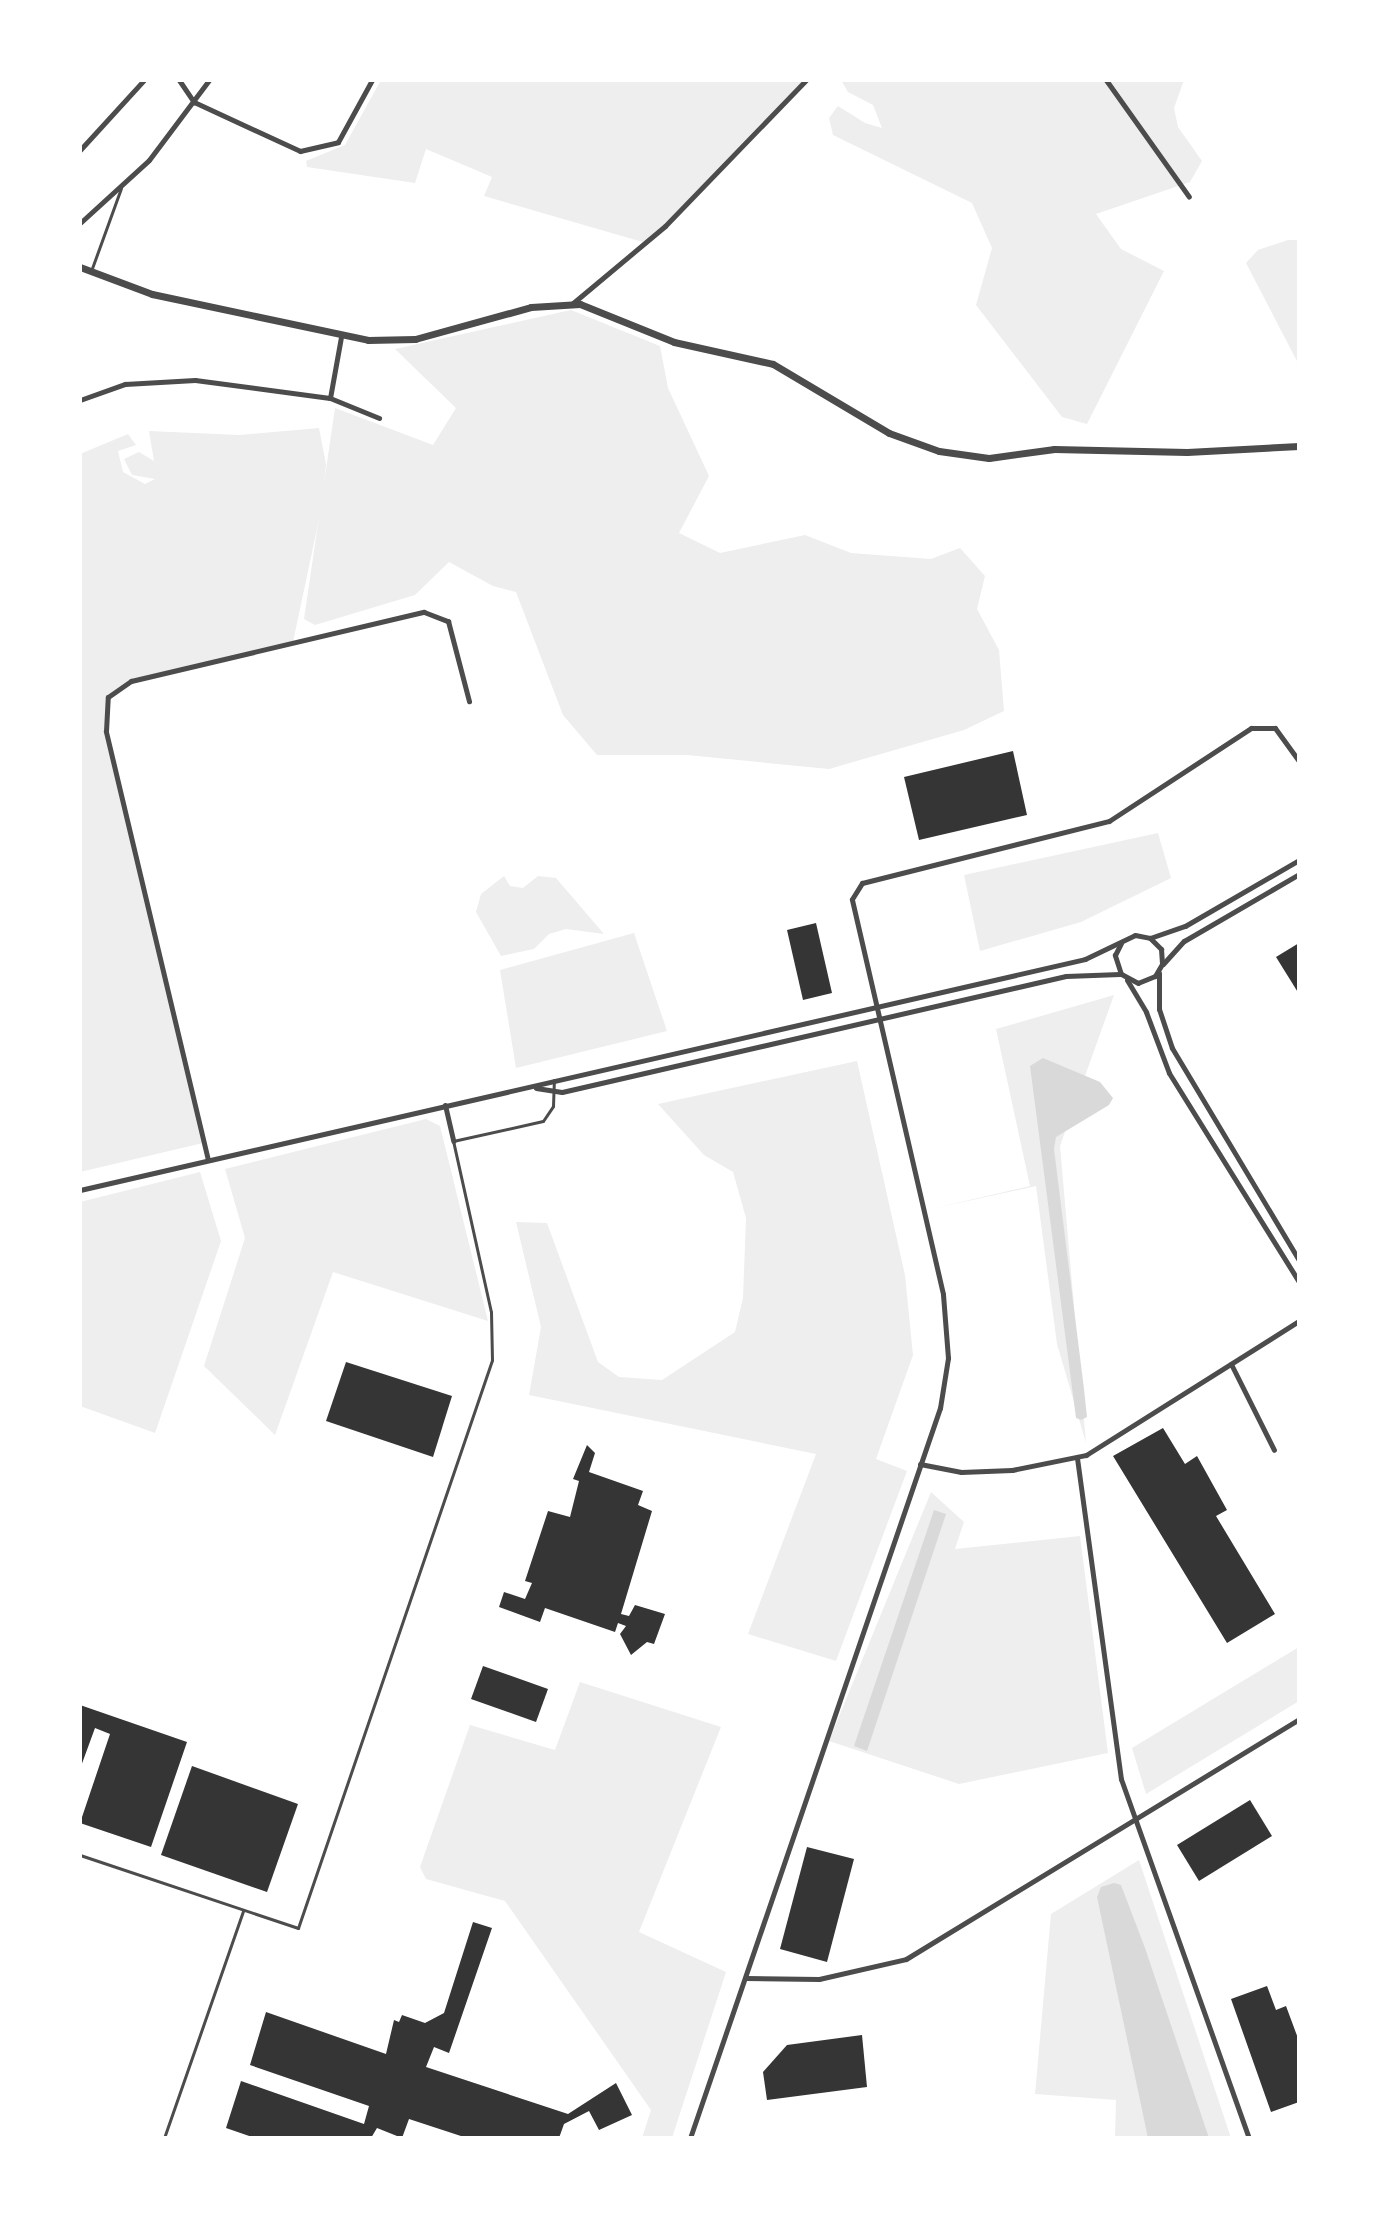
<!DOCTYPE html>
<style>
body{margin:0}
#map{position:relative;width:1379px;height:2218px;overflow:hidden;background:#fff;font-family:Literata,serif}
div>[style]{position:absolute}
[style*='--x']{left:calc(var(--x)*1px);top:calc(var(--y)*1px);width:calc(var(--w)*1px);rotate:calc(var(--a)*1deg)}
.green>*{inset:0;background:#eee}
.water>*{inset:0;background:#d9d9d9}
.building>*{inset:0;background:#353535}
.service>*{height:3px;margin:-1.5px;padding:0 1.5px;transform-origin:1.5px;border-radius:1.5px;background:#4c4c4c}
.minor>*{height:5px;margin:-2.5px;padding:0 2.5px;transform-origin:2.5px;border-radius:2.5px;background:#4c4c4c}
.tertiary>*{height:7px;margin:-3.5px;padding:0 3.5px;transform-origin:3.5px;border-radius:3.5px;background:#4c4c4c}
span{translate:-50% -50%;white-space:nowrap;text-align:center;line-height:1.15;-webkit-text-stroke:6px #fff;paint-order:stroke}
.frame{position:absolute;inset:0;border:82px solid #fff;pointer-events:none}
</style>
<div id="map">
<div class="green">
<i style="clip-path:polygon(381px 80px,806px 80px,646px 243px,484px 196px,492px 177px,426px 149px,415px 183px,307px 167px,306px 161px,345px 145px)"></i>
<i style="clip-path:polygon(841px 80px,1184px 80px,1174px 108px,1178px 127px,1202px 161px,1190px 182px,1096px 214px,1121px 249px,1164px 271px,1087px 424px,1062px 417px,976px 305px,992px 248px,972px 203px,833px 135px,829px 118px,838px 106px,865px 123px,882px 128px,873px 105px,848px 92px)"></i>
<i style="clip-path:polygon(1288px 240px,1299px 240px,1299px 365px,1246px 263px,1258px 250px)"></i>
<i style="clip-path:polygon(571px 310px,660px 346px,668px 388px,709px 476px,679px 533px,720px 553px,805px 535px,851px 553px,931px 559px,960px 548px,985px 576px,977px 609px,999px 650px,1004px 711px,964px 730px,829px 769px,687px 755px,597px 755px,563px 715px,516px 592px,493px 586px,449px 562px,415px 595px,315px 625px,304px 619px,335px 408px,433px 445px,456px 408px,395px 349px)"></i>
<i style="clip-path:polygon(319px 428px,326px 464px,322px 505px,293px 642px,131px 680px,108px 697px,106px 731px,203px 1143px,80px 1172px,80px 454px,128px 434px,136px 445px,118px 451px,123px 472px,145px 484px,155px 479px,132px 475px,124px 459px,139px 452px,154px 461px,149px 431px,240px 435px)"></i>
<i style="clip-path:polygon(1158px 833px,1171px 878px,1081px 922px,980px 951px,964px 875px)"></i>
<i style="clip-path:polygon(504px 876px,510px 886px,523px 888px,538px 876px,556px 878px,604px 934px,566px 929px,549px 934px,534px 949px,501px 956px,476px 912px,481px 894px)"></i>
<i style="clip-path:polygon(634px 933px,667px 1031px,516px 1068px,500px 970px)"></i>
<i style="clip-path:polygon(1114px 995px,1060px 1146px,1086px 1443px,1057px 1344px,1036px 1186px,931px 1209px,1030px 1186px,996px 1029px)"></i>
<i style="clip-path:polygon(857px 1061px,905px 1275px,913px 1355px,876px 1459px,907px 1471px,836px 1661px,748px 1634px,816px 1454px,529px 1395px,541px 1327px,516px 1222px,547px 1223px,598px 1362px,619px 1377px,662px 1380px,735px 1332px,743px 1298px,746px 1218px,733px 1172px,704px 1155px,658px 1104px)"></i>
<i style="clip-path:polygon(426px 1119px,440px 1126px,488px 1321px,333px 1272px,275px 1435px,204px 1366px,245px 1238px,225px 1169px)"></i>
<i style="clip-path:polygon(200px 1172px,221px 1241px,155px 1433px,80px 1406px,80px 1202px)"></i>
<i style="clip-path:polygon(931px 1492px,964px 1522px,955px 1549px,1080px 1536px,1108px 1753px,959px 1784px,829px 1741px)"></i>
<i style="clip-path:polygon(1299px 1647px,1299px 1701px,1146px 1794px,1132px 1748px)"></i>
<i style="clip-path:polygon(580px 1682px,721px 1727px,639px 1932px,726px 1972px,672px 2138px,642px 2138px,651px 2110px,505px 1901px,426px 1879px,420px 1867px,470px 1725px,555px 1750px)"></i>
<i style="clip-path:polygon(1139px 1860px,1231px 2138px,1115px 2138px,1116px 2100px,1035px 2094px,1051px 1914px)"></i>
</div>
<div class="water">
<i style="clip-path:polygon(1043px 1058px,1100px 1082px,1113px 1098px,1109px 1105px,1056px 1137px,1054px 1149px,1084px 1389px,1087px 1417px,1081px 1420px,1076px 1418px,1030px 1066px)"></i>
<i style="clip-path:polygon(934px 1510px,946px 1514px,867px 1751px,854px 1746px)"></i>
<i style="clip-path:polygon(1114px 1883px,1121px 1885px,1145px 1948px,1209px 2138px,1148px 2138px,1097px 1897px,1101px 1887px)"></i>
</div>
<div class="building">
<i style="clip-path:polygon(1013px 751px,1027px 815px,919px 840px,904px 777px)"></i>
<i style="clip-path:polygon(816px 923px,832px 993px,803px 1000px,787px 930px)"></i>
<i style="clip-path:polygon(1299px 943px,1299px 994px,1276px 957px)"></i>
<i style="clip-path:polygon(346px 1362px,452px 1396px,433px 1457px,326px 1421px)"></i>
<i style="clip-path:polygon(1163px 1428px,1185px 1464px,1197px 1456px,1227px 1510px,1216px 1516px,1275px 1614px,1227px 1643px,1113px 1456px)"></i>
<i style="clip-path:polygon(587px 1445px,595px 1453px,589px 1472px,643px 1491px,638px 1505px,652px 1511px,621px 1614px,629px 1616px,635px 1605px,665px 1614px,654px 1644px,647px 1642px,631px 1655px,620px 1634px,626px 1626px,618px 1623px,615px 1632px,545px 1608px,540px 1622px,499px 1607px,504px 1592px,525px 1599px,532px 1583px,525px 1581px,548px 1511px,570px 1517px,579px 1481px,573px 1479px)"></i>
<i style="clip-path:polygon(483px 1666px,548px 1689px,536px 1722px,471px 1699px)"></i>
<i style="clip-path:polygon(80px 1705px,187px 1742px,151px 1847px,80px 1823px,110px 1734px,95px 1728px,80px 1769px)"></i>
<i style="clip-path:polygon(192px 1766px,298px 1804px,267px 1892px,161px 1855px)"></i>
<i style="clip-path:polygon(1250px 1800px,1272px 1836px,1199px 1881px,1177px 1845px)"></i>
<i style="clip-path:polygon(807px 1847px,854px 1859px,827px 1962px,780px 1949px)"></i>
<i style="clip-path:polygon(473px 1922px,492px 1928px,449px 2053px,434px 2047px,426px 2067px,568px 2114px,616px 2083px,632px 2115px,599px 2130px,589px 2111px,564px 2124px,559px 2138px,467px 2138px,409px 2119px,402px 2138px,377px 2128px,371px 2138px,255px 2138px,226px 2128px,241px 2081px,364px 2124px,369px 2106px,250px 2065px,266px 2012px,386px 2054px,394px 2020px,399px 2022px,402px 2015px,425px 2023px,444px 2013px)"></i>
<i style="clip-path:polygon(1267px 1986px,1276px 2010px,1286px 2006px,1299px 2041px,1299px 2102px,1271px 2112px,1231px 1999px)"></i>
<i style="clip-path:polygon(862px 2035px,867px 2087px,767px 2100px,763px 2072px,787px 2045px)"></i>
</div>
<div class="service">
<i style="--x:91;--y:271;--w:88;--a:-70.1"></i>
<i style="--x:80;--y:1855;--w:230;--a:18.5"></i>
<i style="--x:298;--y:1928;--w:600;--a:-71.14"></i>
<i style="--x:492;--y:1360;--w:48;--a:-91.2"></i>
<i style="--x:491;--y:1312;--w:175;--a:-102.5"></i>
<i style="--x:453;--y:1141;--w:92;--a:-12.5"></i>
<i style="--x:543;--y:1121;--w:18;--a:-56"></i>
<i style="--x:553;--y:1106;--w:26;--a:-88"></i>
<i style="--x:164;--y:2138;--w:240;--a:-70.8"></i>
</div>
<div class="minor">
<i style="--x:179;--y:80;--w:27;--a:56"></i>
<i style="--x:194;--y:102;--w:117;--a:24.8"></i>
<i style="--x:300;--y:151;--w:39;--a:-13"></i>
<i style="--x:338;--y:142;--w:71;--a:-61.3"></i>
<i style="--x:1106;--y:80;--w:143;--a:54.6"></i>
<i style="--x:80;--y:150;--w:95;--a:-47.6"></i>
<i style="--x:80;--y:223;--w:93;--a:-42.4"></i>
<i style="--x:149;--y:160;--w:100;--a:-53.1"></i>
<i style="--x:573;--y:303;--w:120;--a:-39.9"></i>
<i style="--x:665;--y:226;--w:203;--a:-46"></i>
<i style="--x:330;--y:398;--w:62;--a:-79.8"></i>
<i style="--x:80;--y:400;--w:48;--a:-19.6"></i>
<i style="--x:125;--y:384;--w:70;--a:-3.3"></i>
<i style="--x:195;--y:380;--w:136;--a:7.6"></i>
<i style="--x:330;--y:398;--w:53;--a:22.2"></i>
<i style="--x:1150;--y:938;--w:37;--a:-19"></i>
<i style="--x:1185;--y:926;--w:132;--a:-30.1"></i>
<i style="--x:1163;--y:964;--w:31;--a:-48"></i>
<i style="--x:1184;--y:941;--w:133;--a:-30.2"></i>
<i style="--x:1159;--y:973;--w:36;--a:90"></i>
<i style="--x:1159;--y:1009;--w:41;--a:71.6"></i>
<i style="--x:1172;--y:1048;--w:247;--a:59.1"></i>
<i style="--x:1127;--y:980;--w:37;--a:59"></i>
<i style="--x:1146;--y:1012;--w:65;--a:69.3"></i>
<i style="--x:1169;--y:1073;--w:246;--a:58.1"></i>
<i style="--x:536;--y:1088;--w:26;--a:9"></i>
<i style="--x:562;--y:1092;--w:517;--a:-12.96"></i>
<i style="--x:1066;--y:976;--w:54;--a:-2.1"></i>
<i style="--x:445;--y:1105;--w:37;--a:77"></i>
<i style="--x:208;--y:1160;--w:441;--a:-103.4"></i>
<i style="--x:106;--y:731;--w:34;--a:-87"></i>
<i style="--x:108;--y:697;--w:28;--a:-35"></i>
<i style="--x:131;--y:681;--w:301;--a:-13.3"></i>
<i style="--x:424;--y:612;--w:26;--a:21"></i>
<i style="--x:448;--y:621;--w:83;--a:75.3"></i>
<i style="--x:80;--y:1190;--w:1031;--a:-12.94"></i>
<i style="--x:1085;--y:959;--w:55;--a:-25.6"></i>
<i style="--x:1135;--y:935;--w:15;--a:11"></i>
<i style="--x:1150;--y:938;--w:16;--a:45"></i>
<i style="--x:1161;--y:949;--w:15;--a:86"></i>
<i style="--x:1162;--y:964;--w:14;--a:120"></i>
<i style="--x:1155;--y:976;--w:18;--a:158"></i>
<i style="--x:1138;--y:983;--w:19;--a:-152"></i>
<i style="--x:1121;--y:974;--w:20;--a:-108"></i>
<i style="--x:1115;--y:955;--w:13;--a:-63"></i>
<i style="--x:1231;--y:1364;--w:96;--a:63.4"></i>
<i style="--x:1077;--y:1458;--w:324;--a:82.2"></i>
<i style="--x:1121;--y:1779;--w:381;--a:70.4"></i>
<i style="--x:920;--y:1464;--w:42;--a:11"></i>
<i style="--x:961;--y:1472;--w:51;--a:-2.2"></i>
<i style="--x:1012;--y:1470;--w:76;--a:-11.5"></i>
<i style="--x:1086;--y:1455;--w:252;--a:-32.2"></i>
<i style="--x:746;--y:1978;--w:73;--a:0.8"></i>
<i style="--x:819;--y:1979;--w:89;--a:-12.9"></i>
<i style="--x:906;--y:1959;--w:460;--a:-31.4"></i>
<i style="--x:690;--y:2138;--w:772;--a:-71.1"></i>
<i style="--x:940;--y:1408;--w:51;--a:-80.9"></i>
<i style="--x:948;--y:1358;--w:64;--a:-94.5"></i>
<i style="--x:943;--y:1294;--w:405;--a:-103"></i>
<i style="--x:852;--y:899;--w:19;--a:-58"></i>
<i style="--x:862;--y:883;--w:255;--a:-14.1"></i>
<i style="--x:1109;--y:821;--w:170;--a:-33.2"></i>
<i style="--x:1251;--y:728;--w:24;--a:0"></i>
<i style="--x:1275;--y:728;--w:41;--a:54"></i>
</div>
<div class="tertiary">
<i style="--x:80;--y:267;--w:77;--a:20.6"></i>
<i style="--x:152;--y:294;--w:221;--a:12"></i>
<i style="--x:368;--y:340;--w:47;--a:-1.2"></i>
<i style="--x:415;--y:339;--w:120;--a:-15.4"></i>
<i style="--x:531;--y:307;--w:49;--a:-3.5"></i>
<i style="--x:580;--y:304;--w:101;--a:22"></i>
<i style="--x:674;--y:342;--w:101;--a:12.5"></i>
<i style="--x:773;--y:364;--w:135;--a:30.7"></i>
<i style="--x:889;--y:433;--w:53;--a:19.8"></i>
<i style="--x:939;--y:451;--w:50;--a:8"></i>
<i style="--x:989;--y:458;--w:66;--a:-7.9"></i>
<i style="--x:1054;--y:449;--w:133;--a:1.3"></i>
<i style="--x:1187;--y:452;--w:112;--a:-3.1"></i>
</div>
<div class="frame"></div>
</div>
